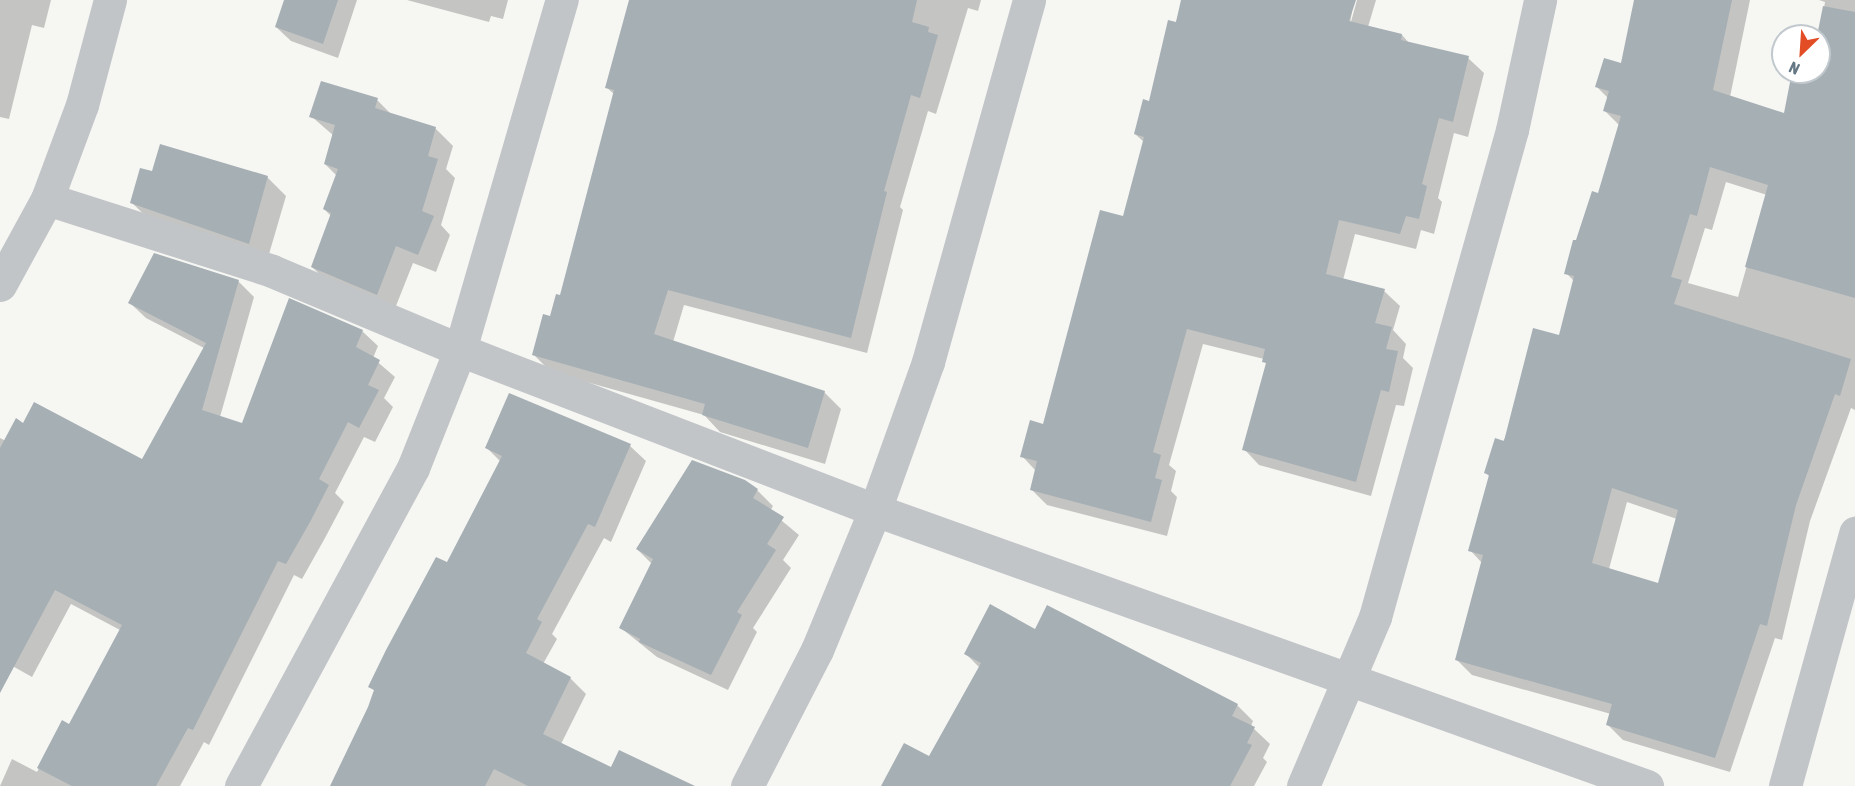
<!DOCTYPE html>
<style>
body{margin:0}
#map{position:relative;width:1855px;height:786px;overflow:hidden;background:#f6f6f3;font-family:"Asap Condensed",sans-serif}
div>[style]{position:absolute}
[style*='--x']{left:calc(var(--x)*1px);top:calc(var(--y)*1px);width:calc(var(--w)*1px);rotate:calc(var(--a)*1deg)}
.shadow>*{inset:0;background:#0003}
.building>*{inset:0;background:#a6afb4}
.street>*{height:33px;margin:-16.5px;padding:0 16.5px;transform-origin:16.5px;border-radius:16.5px;background:#c1c5c8}
span{translate:-50% -50%;white-space:nowrap;text-align:center;line-height:1.15;-webkit-text-stroke:6px #fff;paint-order:stroke}
.north{position:absolute;left:1771px;top:24px;width:60px;height:60px;box-sizing:border-box;background:#fff;border:2px solid #c1c9ce;border-radius:50%;rotate:205deg;font-size:16px;font-weight:700;line-height:24px;text-align:center;color:#657784}
.north::after{content:'';display:block;margin:auto;width:21px;height:27px;background:#e34d26;clip-path:polygon(50% 0,100% 100%,50% 72%,0 100%)}
</style>
<div id="map">
<div class="shadow">
<i style="clip-path:polygon(0 0,51px 0,44px 28px,32px 25px,9px 119px,0 117px)"></i>
<i style="clip-path:polygon(285px 0,357px 0,338px 58px,291px 41px,276px 27px)"></i>
<i style="clip-path:polygon(407px 0,508px 0,503px 19px,491px 16px,489px 22px)"></i>
<i style="clip-path:polygon(631px 0,981px 0,978px 11px,968px 8px,936px 114px,928px 111px,900px 207px,903px 210px,867px 353px,684px 305px,673px 342px,824px 392px,841px 409px,825px 464px,720px 432px,704px 415px,551px 372px,534px 355px,561px 297px,614px 94px,606px 87px)"></i>
<i style="clip-path:polygon(1183px 0,1354px 0,1349px 29px,1357px 0,1376px 0,1368px 27px,1402px 35px,1410px 44px,1468px 58px,1484px 73px,1468px 137px,1454px 133px,1438px 198px,1442px 202px,1434px 234px,1421px 230px,1416px 249px,1355px 234px,1343px 280px,1384px 291px,1400px 306px,1393px 330px,1406px 344px,1403px 358px,1413px 368px,1404px 406px,1396px 405px,1371px 496px,1259px 465px,1244px 449px,1267px 365px,1264px 359px,1203px 344px,1169px 465px,1176px 471px,1171px 491px,1177px 497px,1167px 536px,1047px 505px,1032px 490px,1036px 471px,1022px 456px,1044px 426px,1124px 218px,1144px 142px,1135px 134px,1150px 103px)"></i>
<i style="clip-path:polygon(evenodd,1636px 0,1750px 0,1730px 97px,1785px 115px,1793px 72px,1819px 72px,1819px 36px,1825px 2px,1819px 0,1855px 0,1855px 410px,1851px 408px,1810px 521px,1782px 640px,1775px 638px,1730px 772px,1623px 740px,1607px 724px,1611px 714px,1472px 675px,1457px 660px,1482px 563px,1470px 550px,1490px 477px,1486px 473px,1560px 336px,1574px 281px,1566px 273px,1599px 195px,1620px 126px,1604px 110px,1608px 98px,1597px 87px,1623px 65px,1636px 0,1726px 182px,1767px 195px,1738px 297px,1688px 283px,1705px 228px,1712px 230px,1726px 182px,1636px 0,1627px 502px,1677px 519px,1659px 584px,1609px 569px,1627px 502px)"></i>
<i style="clip-path:polygon(377px 100px,393px 116px,435px 128px,453px 146px,446px 169px,455px 178px,441px 225px,450px 235px,436px 272px,413px 263px,394px 311px,330px 284px,312px 267px,331px 216px,324px 209px,337px 176px,325px 164px,334px 136px,311px 116px)"></i>
<i style="clip-path:polygon(154px 173px,267px 177px,286px 196px,267px 261px,151px 221px,132px 203px)"></i>
<i style="clip-path:polygon(238px 281px,254px 297px,220px 417px,243px 425px,362px 331px,378px 346px,373px 358px,395px 377px,384px 398px,393px 407px,375px 442px,364px 437px,335px 493px,344px 502px,325px 538px,302px 579px,294px 575px,209px 745px,204px 742px,180px 786px,0 786px,12px 759px,37px 772px,62px 722px,69px 726px,120px 630px,71px 604px,32px 677px,0 659px,0 438px,6px 441px,24px 425px,143px 461px,204px 348px,146px 318px,130px 303px)"></i>
<i style="clip-path:polygon(630px 446px,646px 461px,611px 542px,604px 538px,552px 634px,557px 639px,543px 664px,570px 678px,586px 694px,561px 744px,611px 769px,671px 786px,331px 786px,370px 708px,375px 691px,370px 686px,448px 564px,501px 462px,487px 448px)"></i>
<i style="clip-path:polygon(757px 490px,773px 506px,770px 511px,799px 535px,783px 560px,791px 568px,753px 628px,757px 632px,728px 690px,657px 657px,621px 628px,652px 564px,637px 549px)"></i>
<i style="clip-path:polygon(1035px 631px,1237px 705px,1253px 721px,1251px 726px,1270px 744px,1263px 758px,1267px 762px,1254px 786px,885px 786px,930px 758px,980px 668px,966px 654px)"></i>
</div>
<div class="building">
<i style="clip-path:polygon(284px 0,338px 0,323px 44px,275px 27px)"></i>
<i style="clip-path:polygon(629px 0,917px 0,912px 22px,929px 27px,928px 32px,938px 35px,920px 98px,911px 95px,884px 191px,887px 192px,851px 338px,668px 290px,654px 334px,825px 391px,808px 448px,702px 415px,705px 404px,532px 355px,543px 314px,550px 316px,556px 294px,560px 295px,614px 90px,605px 88px)"></i>
<i style="clip-path:polygon(1181px 0,1356px 0,1349px 21px,1402px 34px,1401px 40px,1469px 56px,1453px 122px,1439px 118px,1422px 184px,1427px 186px,1419px 219px,1406px 216px,1400px 234px,1339px 220px,1326px 274px,1385px 289px,1375px 323px,1392px 327px,1386px 349px,1398px 351px,1389px 392px,1381px 390px,1356px 482px,1242px 450px,1266px 363px,1262px 362px,1265px 349px,1187px 329px,1153px 452px,1161px 455px,1155px 478px,1162px 480px,1151px 522px,1030px 490px,1037px 461px,1020px 457px,1030px 420px,1043px 424px,1100px 210px,1123px 216px,1144px 137px,1134px 134px,1143px 99px,1149px 101px,1168px 20px,1176px 22px)"></i>
<i style="clip-path:polygon(evenodd,1634px 0,1732px 0,1713px 90px,1784px 113px,1792px 72px,1819px 72px,1817px 36px,1823px 6px,1855px 12px,1855px 298px,1745px 267px,1768px 185px,1710px 167px,1697px 216px,1690px 214px,1671px 277px,1682px 280px,1674px 304px,1851px 359px,1840px 396px,1835px 394px,1796px 505px,1767px 626px,1760px 624px,1715px 758px,1606px 725px,1612px 704px,1455px 660px,1483px 555px,1468px 551px,1489px 475px,1484px 473px,1495px 438px,1504px 441px,1533px 328px,1559px 335px,1574px 276px,1564px 274px,1573px 240px,1576px 240px,1592px 191px,1598px 193px,1621px 116px,1603px 111px,1609px 91px,1595px 87px,1604px 58px,1621px 63px,1634px 0,1612px 488px,1678px 510px,1658px 583px,1592px 563px,1612px 488px)"></i>
<i style="clip-path:polygon(321px 81px,378px 98px,375px 108px,436px 127px,428px 156px,438px 159px,422px 211px,434px 216px,418px 255px,396px 246px,377px 295px,311px 267px,331px 213px,323px 209px,338px 169px,324px 164px,335px 125px,309px 117px)"></i>
<i style="clip-path:polygon(160px 144px,268px 176px,249px 244px,130px 203px,140px 168px,152px 171px)"></i>
<i style="clip-path:polygon(154px 253px,239px 280px,202px 410px,242px 423px,289px 298px,363px 330px,356px 347px,380px 360px,368px 385px,379px 390px,359px 428px,348px 422px,319px 479px,329px 485px,310px 522px,286px 564px,278px 561px,193px 730px,188px 728px,156px 786px,72px 786px,37px 768px,62px 720px,69px 724px,122px 625px,55px 590px,0 693px,0 448px,16px 418px,23px 423px,34px 402px,142px 459px,206px 343px,128px 303px)"></i>
<i style="clip-path:polygon(509px 393px,631px 444px,595px 527px,588px 524px,537px 619px,542px 622px,526px 653px,571px 677px,543px 734px,611px 767px,619px 750px,695px 786px,528px 786px,494px 769px,485px 786px,330px 786px,368px 707px,374px 690px,368px 687px,386px 650px,436px 557px,447px 562px,502px 456px,485px 448px)"></i>
<i style="clip-path:polygon(692px 460px,745px 480px,758px 489px,753px 498px,784px 517px,767px 544px,776px 550px,737px 612px,742px 615px,711px 675px,639px 642px,640px 639px,619px 628px,653px 559px,636px 549px)"></i>
<i style="clip-path:polygon(990px 604px,1035px 629px,1047px 605px,1238px 704px,1232px 716px,1255px 727px,1247px 743px,1252px 745px,1230px 786px,881px 786px,904px 743px,929px 756px,981px 663px,964px 654px)"></i>
</div>
<div class="street">
<i style="--x:47;--y:199;--w:236;--a:17.7"></i>
<i style="--x:272;--y:271;--w:204;--a:22.8"></i>
<i style="--x:460;--y:350;--w:445;--a:21.1"></i>
<i style="--x:875;--y:510;--w:820;--a:19.67"></i>
<i style="--x:0;--y:285;--w:98;--a:-61.3"></i>
<i style="--x:47;--y:199;--w:100;--a:-69.6"></i>
<i style="--x:82;--y:105;--w:109;--a:-75.1"></i>
<i style="--x:241;--y:786;--w:362;--a:-61.6"></i>
<i style="--x:413;--y:468;--w:127;--a:-68.3"></i>
<i style="--x:460;--y:350;--w:365;--a:-73.8"></i>
<i style="--x:747;--y:786;--w:153;--a:-62.8"></i>
<i style="--x:817;--y:650;--w:152;--a:-67.5"></i>
<i style="--x:875;--y:510;--w:157;--a:-70.3"></i>
<i style="--x:928;--y:362;--w:376;--a:-74.4"></i>
<i style="--x:1303;--y:786;--w:184;--a:-66.9"></i>
<i style="--x:1375;--y:617;--w:506;--a:-74.29"></i>
<i style="--x:1512;--y:130;--w:133;--a:-77.8"></i>
<i style="--x:1785;--y:786;--w:263;--a:-74.5"></i>
</div>
<div class="north">N</div>
</div>
